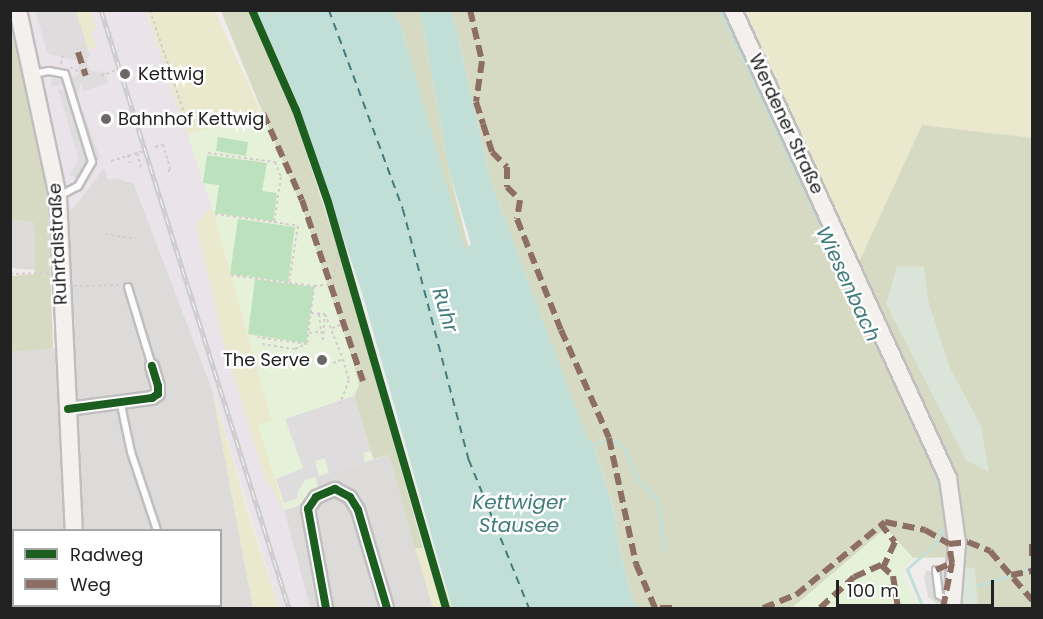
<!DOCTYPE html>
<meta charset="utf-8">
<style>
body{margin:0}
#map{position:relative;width:1043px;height:619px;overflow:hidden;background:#efeceb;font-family:Poppins,sans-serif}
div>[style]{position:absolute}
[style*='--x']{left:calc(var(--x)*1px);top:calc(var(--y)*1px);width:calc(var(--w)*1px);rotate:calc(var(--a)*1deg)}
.residential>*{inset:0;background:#dddbda}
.industrial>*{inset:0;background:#eae3ea}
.grass>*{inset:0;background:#eae8cd}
.forest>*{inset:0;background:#d7dac3}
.wetland>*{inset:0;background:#dae4d8}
.park>*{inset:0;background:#e6f1da}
.pitch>*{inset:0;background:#bbe1bd}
.parking>*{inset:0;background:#dedcdc}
.water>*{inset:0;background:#c2dfd7}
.stream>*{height:3px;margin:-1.5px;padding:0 1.5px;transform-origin:1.5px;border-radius:1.5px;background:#c2dfd7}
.ferry>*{height:1.5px;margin-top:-0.75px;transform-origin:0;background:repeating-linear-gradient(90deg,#417b7b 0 8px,transparent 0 14px)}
.path>*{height:2px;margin-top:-1px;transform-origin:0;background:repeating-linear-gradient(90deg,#d6cacf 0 3px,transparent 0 6px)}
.roads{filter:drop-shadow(2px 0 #c0bebe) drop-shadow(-2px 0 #c0bebe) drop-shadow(0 2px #c0bebe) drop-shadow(0 -2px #c0bebe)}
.service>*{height:6px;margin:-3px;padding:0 3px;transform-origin:3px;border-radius:3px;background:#fdfcfc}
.minor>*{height:12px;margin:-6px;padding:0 6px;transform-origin:6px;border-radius:6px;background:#fdfcfc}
.secondary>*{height:16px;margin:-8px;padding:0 8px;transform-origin:8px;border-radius:8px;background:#f3f0ed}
.rail>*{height:5px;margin-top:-2.5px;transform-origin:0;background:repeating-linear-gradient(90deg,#fff 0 9px,#ccc 0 18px);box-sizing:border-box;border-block:2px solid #ccc}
.quiet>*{height:6px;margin-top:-3px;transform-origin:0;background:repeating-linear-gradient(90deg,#8d6e63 0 12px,transparent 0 18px)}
.cycleway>*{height:8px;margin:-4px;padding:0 4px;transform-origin:4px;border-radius:4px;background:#1b5e20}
.dots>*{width:16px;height:16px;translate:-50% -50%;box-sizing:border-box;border:3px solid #fff;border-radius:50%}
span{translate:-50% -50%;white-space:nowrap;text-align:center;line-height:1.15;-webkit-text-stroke:5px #fff;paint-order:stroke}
.poi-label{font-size:18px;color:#222}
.left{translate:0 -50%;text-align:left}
.right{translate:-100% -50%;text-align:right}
.street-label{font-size:18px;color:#222}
.water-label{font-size:20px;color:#417b7b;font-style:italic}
.frame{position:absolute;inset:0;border:12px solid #222;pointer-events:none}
.legend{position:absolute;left:12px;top:529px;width:210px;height:78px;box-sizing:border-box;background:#fff;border:2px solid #a7a7a7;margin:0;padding:8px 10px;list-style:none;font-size:18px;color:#222}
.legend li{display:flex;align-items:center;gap:12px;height:30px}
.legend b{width:30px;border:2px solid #a7a7a7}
.scale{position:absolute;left:836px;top:580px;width:158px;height:27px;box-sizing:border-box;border:3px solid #222;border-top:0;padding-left:8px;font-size:18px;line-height:21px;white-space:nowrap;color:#222;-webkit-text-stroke:4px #fff;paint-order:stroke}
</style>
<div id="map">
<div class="residential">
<i style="clip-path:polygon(evenodd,104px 167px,116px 178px,134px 184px,212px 389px,253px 608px,11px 608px,11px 352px,53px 349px,75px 329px,64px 211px,104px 167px,14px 530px,220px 530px,220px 606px,14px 606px,14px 530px)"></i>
<i style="clip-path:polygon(10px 220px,34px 222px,35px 270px,11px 268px)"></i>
<i style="clip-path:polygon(389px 455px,433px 608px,310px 608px,284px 510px,304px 504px,318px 487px,315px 477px)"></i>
</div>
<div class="industrial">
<i style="clip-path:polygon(23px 11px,146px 11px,212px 207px,196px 223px,265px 478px,284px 510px,310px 608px,279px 608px,212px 389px,134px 184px,116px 178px,108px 180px,104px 168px,73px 209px,64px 211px)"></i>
</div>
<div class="grass">
<i style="clip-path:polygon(76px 11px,90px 11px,96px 28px,91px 31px,96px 47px,88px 50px)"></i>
<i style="clip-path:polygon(146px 11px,215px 11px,261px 112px,187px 135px)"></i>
<i style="clip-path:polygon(740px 11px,1032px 11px,1032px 138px,922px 125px,858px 265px)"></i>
<i style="clip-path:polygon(212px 207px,272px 421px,284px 510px,265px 478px,223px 340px,196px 223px)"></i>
<i style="clip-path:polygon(212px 389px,250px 519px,279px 608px,253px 608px)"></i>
<i style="clip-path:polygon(415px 548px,423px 548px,432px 572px,439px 570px,452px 608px,433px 608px)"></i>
</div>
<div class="forest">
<i style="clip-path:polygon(221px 11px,248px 11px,293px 112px,353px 296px,423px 548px,415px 548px,389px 455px,373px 459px,354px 396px,359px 385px,305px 216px)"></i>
<i style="clip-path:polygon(393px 11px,420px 11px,449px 171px,469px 249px,465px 250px,457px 228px,402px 28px)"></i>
<i style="clip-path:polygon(452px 11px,728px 11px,858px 264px,922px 125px,1032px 138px,1032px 608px,955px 608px,954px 557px,913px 558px,886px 528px,792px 608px,639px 608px,633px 601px,618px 543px,615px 514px,594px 445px,587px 439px,491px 182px)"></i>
<i style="clip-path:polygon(11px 25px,48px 196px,53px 349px,11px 352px,11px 276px,35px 274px,34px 222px,11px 220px)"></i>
</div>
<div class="wetland">
<i style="clip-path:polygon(897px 266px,924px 267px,928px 300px,950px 368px,981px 426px,989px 472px,966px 460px,886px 304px)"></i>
<i style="clip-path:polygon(965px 567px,975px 568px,978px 608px,954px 608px)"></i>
</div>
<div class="park">
<i style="clip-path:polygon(261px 112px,305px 216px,353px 361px,359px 385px,354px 396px,373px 459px,315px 477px,318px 487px,304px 504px,284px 510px,258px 425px,272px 421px,212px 207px,187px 135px)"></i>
<i style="clip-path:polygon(886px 528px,913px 558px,904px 568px,904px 578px,921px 608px,792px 608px)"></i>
</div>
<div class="pitch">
<i style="clip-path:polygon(218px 137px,248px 142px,246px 156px,216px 151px)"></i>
<i style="clip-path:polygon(207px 155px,267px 163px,262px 191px,277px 193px,273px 221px,215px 213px,219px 185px,203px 183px)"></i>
<i style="clip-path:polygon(238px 219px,295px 227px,288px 282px,230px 274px)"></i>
<i style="clip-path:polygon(255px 279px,314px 287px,306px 343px,248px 334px)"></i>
</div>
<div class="parking">
<i style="clip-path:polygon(35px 11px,76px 11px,90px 57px,86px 59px,90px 71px,105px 72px,108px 83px,84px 91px,81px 84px,77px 93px,80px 112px,83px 112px,100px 159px,87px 163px,77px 179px,70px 174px,79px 160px,58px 89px,65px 90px,65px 85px,51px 86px,52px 78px,63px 80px,79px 75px,78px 61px,48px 54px)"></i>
<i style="clip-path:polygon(354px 396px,371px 451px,363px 453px,365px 462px,329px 473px,325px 458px,315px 461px,319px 476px,305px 480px,297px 493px,298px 498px,284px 503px,276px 479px,303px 468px,285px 419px)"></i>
<i style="clip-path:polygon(947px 570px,947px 596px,943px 608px,928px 597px,924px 577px,926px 571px)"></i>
</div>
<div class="water">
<i style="clip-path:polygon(257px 11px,393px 11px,402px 28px,465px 250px,471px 244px,449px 171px,420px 11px,452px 11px,491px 182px,587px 438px,594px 445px,615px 515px,618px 543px,633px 601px,639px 608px,452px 608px,362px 293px,299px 106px)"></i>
</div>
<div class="stream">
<i style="--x:720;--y:10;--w:503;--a:64.96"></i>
<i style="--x:933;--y:466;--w:34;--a:73"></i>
<i style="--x:594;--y:445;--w:17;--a:-25"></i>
<i style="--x:609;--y:438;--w:18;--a:34"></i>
<i style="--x:624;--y:448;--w:36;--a:66"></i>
<i style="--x:639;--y:481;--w:27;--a:45"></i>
<i style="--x:658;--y:500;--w:51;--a:83.3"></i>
<i style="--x:977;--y:586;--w:58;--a:-18.1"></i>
<i style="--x:923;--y:608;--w:42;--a:-112.3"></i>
<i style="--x:907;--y:569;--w:40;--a:-42"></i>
<i style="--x:937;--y:542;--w:24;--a:-66"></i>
</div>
<div class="ferry">
<i style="--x:329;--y:10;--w:212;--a:69.6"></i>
<i style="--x:403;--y:209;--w:260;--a:75.3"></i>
<i style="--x:469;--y:460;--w:160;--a:67.9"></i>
</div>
<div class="path">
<i style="--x:150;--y:10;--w:124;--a:71.7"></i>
<i style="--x:61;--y:64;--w:9;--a:-77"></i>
<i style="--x:70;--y:67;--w:18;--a:29"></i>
<i style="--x:101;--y:76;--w:17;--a:-21"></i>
<i style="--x:163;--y:144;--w:26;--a:74"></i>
<i style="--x:170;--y:169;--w:5;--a:127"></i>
<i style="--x:155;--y:147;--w:10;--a:-17"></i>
<i style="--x:137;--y:153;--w:18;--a:74"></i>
<i style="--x:208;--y:153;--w:68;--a:7.7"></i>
<i style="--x:275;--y:162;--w:16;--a:68"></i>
<i style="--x:281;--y:177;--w:46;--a:98.8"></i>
<i style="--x:274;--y:222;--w:24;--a:9"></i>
<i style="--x:298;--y:226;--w:58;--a:99"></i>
<i style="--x:289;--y:283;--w:25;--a:7"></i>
<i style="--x:314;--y:286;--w:58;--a:96.9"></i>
<i style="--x:307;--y:344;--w:50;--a:-172"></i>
<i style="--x:128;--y:155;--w:8;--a:76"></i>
<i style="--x:111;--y:161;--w:34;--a:-17"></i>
<i style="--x:215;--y:214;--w:60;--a:7.7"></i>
<i style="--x:105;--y:234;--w:31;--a:9"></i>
<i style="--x:10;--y:274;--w:38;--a:-2"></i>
<i style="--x:231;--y:275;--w:59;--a:7.9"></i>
<i style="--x:74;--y:286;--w:46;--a:-1.2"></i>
<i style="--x:314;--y:286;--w:18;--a:-6"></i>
<i style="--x:332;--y:284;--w:39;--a:-78"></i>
<i style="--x:311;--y:313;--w:14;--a:4"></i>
<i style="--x:325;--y:314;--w:48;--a:68.2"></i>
<i style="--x:343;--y:359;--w:22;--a:74"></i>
<i style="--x:349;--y:380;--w:25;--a:111"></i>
<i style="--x:319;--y:314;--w:17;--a:83"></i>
<i style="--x:332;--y:328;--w:9;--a:-21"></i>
<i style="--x:309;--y:333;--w:12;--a:-9"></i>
<i style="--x:321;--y:331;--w:9;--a:77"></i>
<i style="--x:323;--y:340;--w:26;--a:-86"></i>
<i style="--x:262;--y:344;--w:33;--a:9"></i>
<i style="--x:295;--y:349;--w:12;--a:-24"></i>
<i style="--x:333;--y:363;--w:11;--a:-22"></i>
<i style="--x:187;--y:608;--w:2;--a:-90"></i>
</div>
<div class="roads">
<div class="service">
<i style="--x:33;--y:74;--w:16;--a:-11"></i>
<i style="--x:49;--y:71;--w:16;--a:11"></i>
<i style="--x:65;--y:74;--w:92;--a:72.9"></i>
<i style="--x:92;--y:162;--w:28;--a:120"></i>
<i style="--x:78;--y:186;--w:21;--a:152"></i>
<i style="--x:128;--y:287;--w:83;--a:73.1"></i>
<i style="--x:121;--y:405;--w:48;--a:78"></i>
<i style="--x:131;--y:452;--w:82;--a:71.6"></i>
<i style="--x:936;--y:570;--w:25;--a:83"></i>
<i style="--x:939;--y:595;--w:13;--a:29"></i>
</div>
<div class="minor">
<i style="--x:68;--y:409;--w:85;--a:-7.5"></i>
<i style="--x:152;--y:398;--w:7;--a:-34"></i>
<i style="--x:158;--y:394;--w:8;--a:-90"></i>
<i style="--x:158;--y:386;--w:21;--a:-107"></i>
<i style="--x:10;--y:607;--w:4;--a:14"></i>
<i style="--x:135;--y:608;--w:2;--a:-63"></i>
<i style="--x:326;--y:608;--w:101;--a:-100.3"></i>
<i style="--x:308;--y:509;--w:14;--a:-56"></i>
<i style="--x:316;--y:497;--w:21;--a:-23"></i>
<i style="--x:335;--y:489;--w:17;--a:28"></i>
<i style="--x:350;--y:497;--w:15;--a:58"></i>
<i style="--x:358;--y:510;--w:102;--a:73.5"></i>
</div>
<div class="secondary">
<i style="--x:18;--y:10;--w:190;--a:77.9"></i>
<i style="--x:58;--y:196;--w:334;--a:87.3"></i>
<i style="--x:733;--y:10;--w:515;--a:65.33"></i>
<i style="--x:948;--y:478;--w:66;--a:82.1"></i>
<i style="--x:957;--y:543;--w:65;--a:94.4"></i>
<i style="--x:70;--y:608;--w:2;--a:-90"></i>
</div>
</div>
<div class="rail">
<i style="--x:101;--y:10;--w:627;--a:72.55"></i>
</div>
<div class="quiet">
<i style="--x:470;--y:10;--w:52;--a:76.8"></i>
<i style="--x:482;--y:61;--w:41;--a:98.3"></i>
<i style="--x:476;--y:102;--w:23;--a:72"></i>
<i style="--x:483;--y:124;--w:29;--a:72"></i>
<i style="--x:492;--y:152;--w:21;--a:45"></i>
<i style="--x:507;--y:167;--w:20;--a:90"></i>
<i style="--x:507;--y:187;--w:18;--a:45"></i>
<i style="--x:520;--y:200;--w:19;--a:99"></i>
<i style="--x:517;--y:219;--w:119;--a:68.4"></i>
<i style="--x:561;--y:330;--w:118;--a:66"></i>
<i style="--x:609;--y:438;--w:129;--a:77.9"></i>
<i style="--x:636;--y:564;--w:48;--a:66.6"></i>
<i style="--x:78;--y:52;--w:25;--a:72"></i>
<i style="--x:263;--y:113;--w:95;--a:65.9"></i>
<i style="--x:302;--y:200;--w:191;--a:71.4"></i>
<i style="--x:880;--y:523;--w:24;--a:52"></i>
<i style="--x:895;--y:542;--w:26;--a:115"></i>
<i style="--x:1032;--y:544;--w:18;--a:90"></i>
<i style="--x:936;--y:570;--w:17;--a:-24"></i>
<i style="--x:952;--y:563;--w:19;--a:-99"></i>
<i style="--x:1011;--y:575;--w:21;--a:-11"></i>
<i style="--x:135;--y:608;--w:2;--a:-63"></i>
<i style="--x:660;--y:608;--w:15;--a:0"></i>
<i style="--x:763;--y:608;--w:35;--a:-22"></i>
<i style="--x:796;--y:595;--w:115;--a:-39.4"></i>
<i style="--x:885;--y:522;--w:41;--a:11.3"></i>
<i style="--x:925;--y:530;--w:28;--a:30"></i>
<i style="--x:949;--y:544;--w:19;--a:-6"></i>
<i style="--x:968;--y:542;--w:24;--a:22"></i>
<i style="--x:990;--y:551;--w:65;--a:49.4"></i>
<i style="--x:820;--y:608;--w:46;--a:-42.4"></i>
<i style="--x:854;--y:577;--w:30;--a:-24"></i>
<i style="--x:881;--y:565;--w:16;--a:43"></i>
<i style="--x:893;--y:576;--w:32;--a:81"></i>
<i style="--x:943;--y:608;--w:46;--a:-78.7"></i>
</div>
<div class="cycleway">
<i style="--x:252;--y:10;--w:109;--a:66.3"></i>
<i style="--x:296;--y:110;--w:97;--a:70.8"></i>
<i style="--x:328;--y:202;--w:423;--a:73.8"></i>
<i style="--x:68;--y:409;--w:85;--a:-7.5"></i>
<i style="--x:152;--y:398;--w:7;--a:-34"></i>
<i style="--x:158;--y:394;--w:8;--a:-90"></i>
<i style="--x:158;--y:386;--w:21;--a:-107"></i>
<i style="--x:326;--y:608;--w:101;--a:-100.3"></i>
<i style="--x:308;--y:509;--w:14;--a:-56"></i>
<i style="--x:316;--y:497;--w:21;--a:-23"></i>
<i style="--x:335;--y:489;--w:17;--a:28"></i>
<i style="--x:350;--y:497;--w:15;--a:58"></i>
<i style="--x:358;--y:510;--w:102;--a:73.5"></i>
</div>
<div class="dots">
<i style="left:125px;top:74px;background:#6a6968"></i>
<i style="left:106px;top:119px;background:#6a6968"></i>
<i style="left:322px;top:360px;background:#6a6968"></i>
</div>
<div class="poi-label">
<span class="left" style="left:138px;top:74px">Kettwig</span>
<span class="left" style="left:118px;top:119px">Bahnhof Kettwig</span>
<span class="right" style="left:310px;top:360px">The Serve</span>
</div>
<div class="street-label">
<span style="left:786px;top:124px;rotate:65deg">Werdener Straße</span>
<span style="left:58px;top:244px;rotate:-93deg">Ruhrtalstraße</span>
</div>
<div class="water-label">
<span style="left:848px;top:284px;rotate:65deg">Wiesenbach</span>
<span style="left:445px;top:310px;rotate:73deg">Ruhr</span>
<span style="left:519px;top:514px">Kettwiger<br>Stausee</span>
</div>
<div class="frame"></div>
<ul class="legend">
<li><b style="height:8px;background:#1b5e20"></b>Radweg</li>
<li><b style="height:8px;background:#8d6e63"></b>Weg</li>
</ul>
<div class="scale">100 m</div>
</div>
